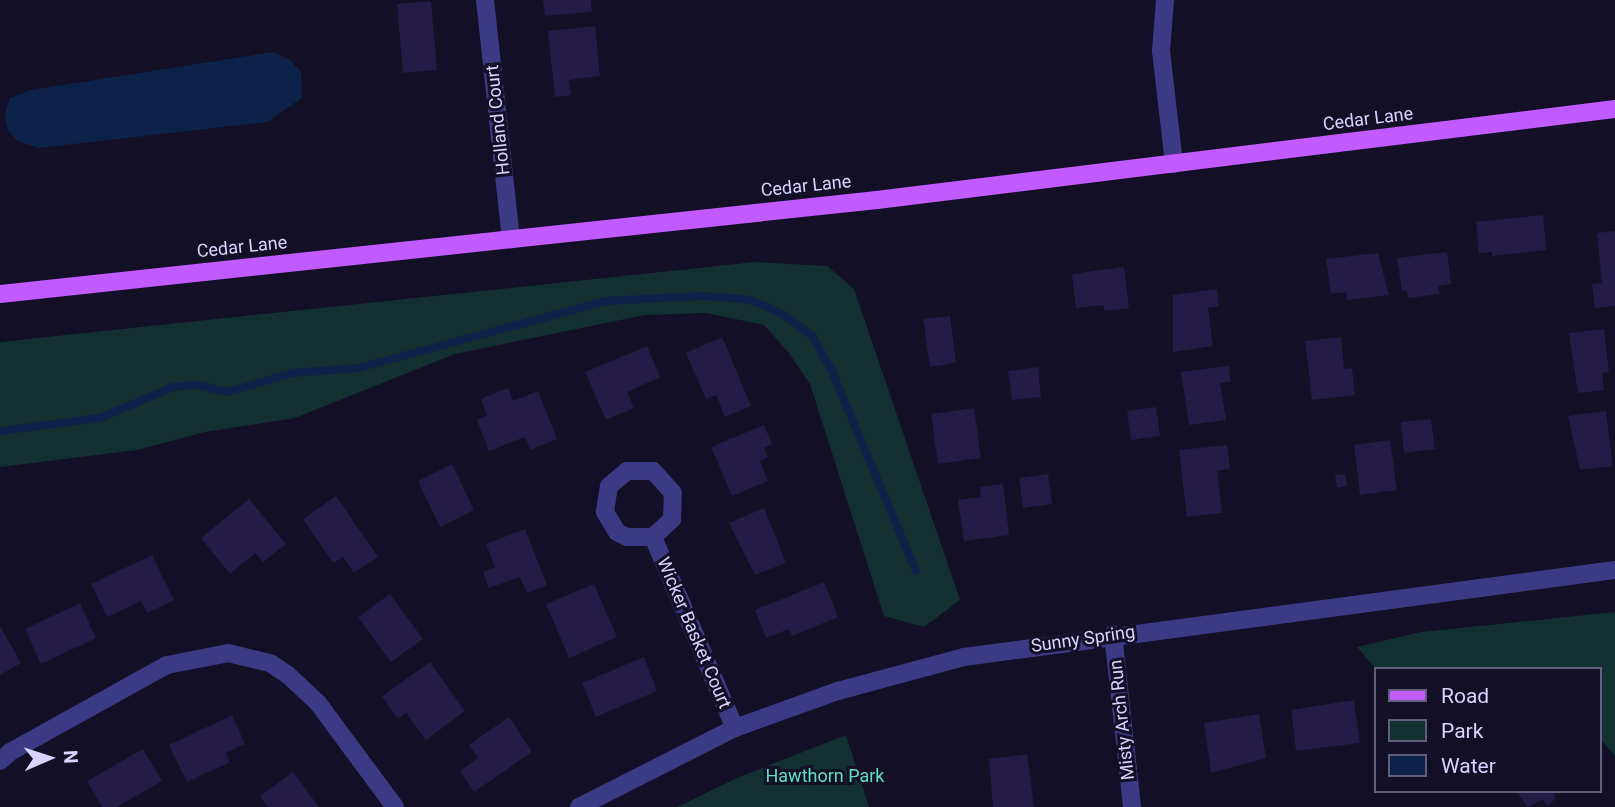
<!DOCTYPE html>
<style>
body{margin:0}
#map{position:relative;width:1615px;height:807px;overflow:hidden;background:#130f26;font-family:Roboto,sans-serif}
div>[style]{position:absolute}
[style*='--x']{left:calc(var(--x)*1px);top:calc(var(--y)*1px);width:calc(var(--w)*1px);rotate:calc(var(--a)*1deg)}
.green>*{inset:0;background:#12302f}
.water>*{inset:0;background:#0c2248}
.stream>*{height:8px;margin:-4px;padding:0 4px;transform-origin:4px;border-radius:4px;background:#0c2248}
.building>*{inset:0;background:#241b47}
.minor>*{height:18px;margin:-9px;padding:0 9px;transform-origin:9px;border-radius:9px;background:#3d3a85}
.major>*{height:18px;margin:-9px;padding:0 9px;transform-origin:9px;border-radius:9px;background:#c25bff}
span{translate:-50% -50%;white-space:nowrap;text-align:center;line-height:1.15;-webkit-text-stroke:6px #130f26;paint-order:stroke}
.street-label{font-size:18px;color:#d9d4ff}
.park-label{font-size:18px;color:#5fe0c0}
.legend{position:absolute;left:1374px;top:667px;width:228px;height:126px;box-sizing:border-box;background:#130f26;border:2px solid #625e7d;margin:0;padding:9px 12px;list-style:none;font-size:21px;color:#d9d4ff}
.legend li{display:flex;align-items:center;gap:14px;height:35px}
.legend b{width:35px;border:2px solid #625e7d}
.north{position:absolute;left:14px;top:723px;width:70px;height:70px;-webkit-text-stroke:5px #130f26;paint-order:stroke;rotate:87deg;font-size:19px;font-weight:700;line-height:28px;text-align:center;color:#d9d4ff}
.north::after{content:'';display:block;margin:auto;width:24px;height:32px;background:#d9d4ff;clip-path:polygon(50% 0,100% 100%,50% 72%,0 100%)}
</style>
<div id="map">
<div class="green">
<i style="clip-path:polygon(755px 262px,827px 266px,854px 289px,960px 600px,924px 627px,884px 616px,810px 384px,789px 353px,764px 325px,706px 313px,645px 315px,455px 354px,295px 418px,205px 432px,137px 450px,0 467px,0 342px)"></i>
<i style="clip-path:polygon(1615px 612px,1615px 756px,1599px 737px,1599px 669px,1376px 669px,1357px 647px,1421px 632px)"></i>
<i style="clip-path:polygon(846px 735px,869px 807px,677px 807px,739px 777px)"></i>
</div>
<div class="water">
<i style="clip-path:polygon(273px 52px,290px 60px,301px 72px,302px 98px,267px 122px,39px 148px,17px 141px,8px 131px,5px 114px,10px 98px,31px 90px)"></i>
</div>
<div class="stream">
<i style="--x:0;--y:431;--w:101;--a:-7.4"></i>
<i style="--x:100;--y:418;--w:79;--a:-23"></i>
<i style="--x:173;--y:387;--w:25;--a:-5"></i>
<i style="--x:198;--y:385;--w:30;--a:14"></i>
<i style="--x:227;--y:392;--w:69;--a:-16.1"></i>
<i style="--x:293;--y:373;--w:66;--a:-4.3"></i>
<i style="--x:359;--y:368;--w:255;--a:-15.2"></i>
<i style="--x:605;--y:301;--w:100;--a:-2.9"></i>
<i style="--x:705;--y:296;--w:46;--a:5"></i>
<i style="--x:751;--y:300;--w:34;--a:24"></i>
<i style="--x:782;--y:314;--w:37;--a:36"></i>
<i style="--x:812;--y:336;--w:38;--a:60"></i>
<i style="--x:831;--y:369;--w:219;--a:67.2"></i>
</div>
<div class="building">
<i style="clip-path:polygon(543px 0,591px 0,592px 12px,545px 16px)"></i>
<i style="clip-path:polygon(431px 1px,437px 70px,403px 73px,397px 4px)"></i>
<i style="clip-path:polygon(595px 26px,600px 76px,569px 80px,571px 95px,555px 97px,548px 31px)"></i>
<i style="clip-path:polygon(1543px 215px,1546px 250px,1492px 256px,1492px 252px,1479px 253px,1476px 222px)"></i>
<i style="clip-path:polygon(1615px 231px,1615px 306px,1595px 308px,1592px 284px,1602px 283px,1597px 233px)"></i>
<i style="clip-path:polygon(1447px 252px,1451px 284px,1438px 286px,1440px 294px,1408px 298px,1407px 290px,1402px 291px,1397px 258px)"></i>
<i style="clip-path:polygon(1378px 253px,1389px 295px,1347px 300px,1346px 292px,1331px 294px,1326px 259px)"></i>
<i style="clip-path:polygon(1124px 267px,1129px 308px,1104px 311px,1104px 305px,1076px 308px,1072px 274px)"></i>
<i style="clip-path:polygon(1217px 289px,1219px 306px,1208px 308px,1213px 346px,1173px 352px,1173px 295px)"></i>
<i style="clip-path:polygon(950px 316px,956px 363px,930px 367px,923px 319px)"></i>
<i style="clip-path:polygon(1604px 329px,1609px 372px,1602px 373px,1604px 390px,1578px 393px,1569px 333px)"></i>
<i style="clip-path:polygon(722px 337px,751px 406px,725px 417px,716px 395px,706px 399px,686px 353px)"></i>
<i style="clip-path:polygon(1341px 337px,1344px 369px,1352px 368px,1355px 395px,1312px 400px,1305px 341px)"></i>
<i style="clip-path:polygon(647px 346px,660px 377px,627px 392px,634px 408px,606px 420px,585px 372px)"></i>
<i style="clip-path:polygon(1229px 366px,1231px 382px,1220px 383px,1226px 420px,1189px 425px,1181px 372px)"></i>
<i style="clip-path:polygon(1038px 367px,1041px 397px,1012px 400px,1008px 371px)"></i>
<i style="clip-path:polygon(508px 388px,513px 401px,538px 391px,557px 439px,530px 450px,525px 437px,489px 451px,477px 420px,487px 416px,481px 399px)"></i>
<i style="clip-path:polygon(1156px 407px,1160px 436px,1131px 440px,1127px 411px)"></i>
<i style="clip-path:polygon(974px 408px,981px 458px,938px 464px,931px 414px)"></i>
<i style="clip-path:polygon(1606px 411px,1613px 466px,1580px 470px,1568px 416px)"></i>
<i style="clip-path:polygon(1431px 419px,1435px 449px,1404px 453px,1401px 422px)"></i>
<i style="clip-path:polygon(764px 425px,772px 444px,764px 448px,768px 457px,760px 461px,768px 481px,732px 496px,711px 447px)"></i>
<i style="clip-path:polygon(1390px 440px,1397px 490px,1360px 495px,1354px 445px)"></i>
<i style="clip-path:polygon(1227px 445px,1230px 469px,1217px 471px,1222px 513px,1187px 517px,1179px 450px)"></i>
<i style="clip-path:polygon(452px 464px,474px 510px,440px 527px,418px 481px)"></i>
<i style="clip-path:polygon(1048px 474px,1052px 504px,1023px 508px,1019px 478px)"></i>
<i style="clip-path:polygon(1345px 474px,1347px 486px,1337px 488px,1335px 475px)"></i>
<i style="clip-path:polygon(1003px 484px,1009px 535px,964px 541px,958px 500px,981px 497px,980px 487px)"></i>
<i style="clip-path:polygon(336px 496px,378px 557px,354px 573px,343px 557px,333px 563px,303px 519px)"></i>
<i style="clip-path:polygon(249px 499px,286px 544px,263px 562px,255px 553px,230px 574px,201px 538px)"></i>
<i style="clip-path:polygon(764px 508px,786px 563px,755px 575px,729px 523px)"></i>
<i style="clip-path:polygon(525px 529px,547px 585px,527px 593px,520px 577px,489px 588px,483px 572px,495px 567px,486px 544px)"></i>
<i style="clip-path:polygon(152px 555px,174px 600px,147px 613px,141px 601px,107px 617px,91px 584px)"></i>
<i style="clip-path:polygon(824px 582px,838px 617px,792px 636px,789px 629px,766px 638px,755px 610px)"></i>
<i style="clip-path:polygon(594px 584px,617px 637px,569px 658px,546px 604px)"></i>
<i style="clip-path:polygon(390px 594px,423px 639px,391px 662px,358px 617px)"></i>
<i style="clip-path:polygon(80px 603px,96px 638px,41px 664px,25px 629px)"></i>
<i style="clip-path:polygon(0 626px,21px 663px,0 675px)"></i>
<i style="clip-path:polygon(644px 657px,657px 691px,596px 717px,582px 683px)"></i>
<i style="clip-path:polygon(430px 662px,465px 711px,426px 740px,406px 713px,398px 719px,382px 696px)"></i>
<i style="clip-path:polygon(1354px 700px,1360px 743px,1296px 751px,1291px 710px)"></i>
<i style="clip-path:polygon(1259px 714px,1266px 758px,1211px 773px,1204px 723px)"></i>
<i style="clip-path:polygon(232px 715px,245px 744px,226px 753px,230px 762px,187px 782px,169px 745px)"></i>
<i style="clip-path:polygon(509px 717px,532px 752px,474px 792px,460px 771px,478px 758px,469px 745px)"></i>
<i style="clip-path:polygon(143px 749px,162px 781px,117px 807px,102px 807px,87px 781px)"></i>
<i style="clip-path:polygon(1027px 754px,1034px 807px,993px 807px,989px 759px)"></i>
<i style="clip-path:polygon(293px 772px,319px 807px,268px 807px,260px 796px)"></i>
<i style="clip-path:polygon(1517px 791px,1554px 791px,1555px 799px,1548px 806px,1543px 800px,1527px 807px)"></i>
</div>
<div class="minor">
<i style="--x:485;--y:0;--w:241;--a:83.8"></i>
<i style="--x:1165;--y:0;--w:51;--a:94.5"></i>
<i style="--x:1161;--y:51;--w:114;--a:83.4"></i>
<i style="--x:653;--y:537;--w:26;--a:-43"></i>
<i style="--x:672;--y:519;--w:26;--a:-88"></i>
<i style="--x:673;--y:493;--w:30;--a:-132"></i>
<i style="--x:653;--y:471;--w:26;--a:180"></i>
<i style="--x:627;--y:471;--w:23;--a:140"></i>
<i style="--x:609;--y:486;--w:26;--a:99"></i>
<i style="--x:605;--y:512;--w:23;--a:59"></i>
<i style="--x:617;--y:532;--w:11;--a:27"></i>
<i style="--x:627;--y:537;--w:26;--a:0"></i>
<i style="--x:653;--y:537;--w:208;--a:66.8"></i>
<i style="--x:1113;--y:634;--w:174;--a:83.7"></i>
<i style="--x:0;--y:761;--w:13;--a:-42"></i>
<i style="--x:10;--y:752;--w:179;--a:-29"></i>
<i style="--x:167;--y:665;--w:62;--a:-11.1"></i>
<i style="--x:228;--y:653;--w:43;--a:13.4"></i>
<i style="--x:270;--y:663;--w:22;--a:34"></i>
<i style="--x:288;--y:675;--w:41;--a:43"></i>
<i style="--x:318;--y:703;--w:129;--a:53.5"></i>
<i style="--x:579;--y:807;--w:175;--a:-26.9"></i>
<i style="--x:735;--y:728;--w:109;--a:-19.8"></i>
<i style="--x:838;--y:691;--w:131;--a:-15.1"></i>
<i style="--x:964;--y:657;--w:657;--a:-7.61"></i>
</div>
<div class="major">
<i style="--x:0;--y:294;--w:882;--a:-6.12"></i>
<i style="--x:877;--y:200;--w:744;--a:-7.03"></i>
</div>
<div class="street-label">
<span style="left:1368px;top:119px;rotate:-7deg">Cedar Lane</span>
<span style="left:498px;top:120px;rotate:-96deg">Holland Court</span>
<span style="left:806px;top:186px;rotate:-6deg">Cedar Lane</span>
<span style="left:242px;top:247px;rotate:-6deg">Cedar Lane</span>
<span style="left:694px;top:633px;rotate:67deg">Wicker Basket Court</span>
<span style="left:1083px;top:639px;rotate:-8deg">Sunny Spring</span>
<span style="left:1122px;top:720px;rotate:-96deg">Misty Arch Run</span>
</div>
<div class="park-label">
<span style="left:825px;top:776px">Hawthorn Park</span>
</div>
<ul class="legend">
<li><b style="height:9px;background:#c25bff"></b>Road</li>
<li><b style="height:19px;background:#12302f"></b>Park</li>
<li><b style="height:19px;background:#0c2248"></b>Water</li>
</ul>
<div class="north">N</div>
</div>
